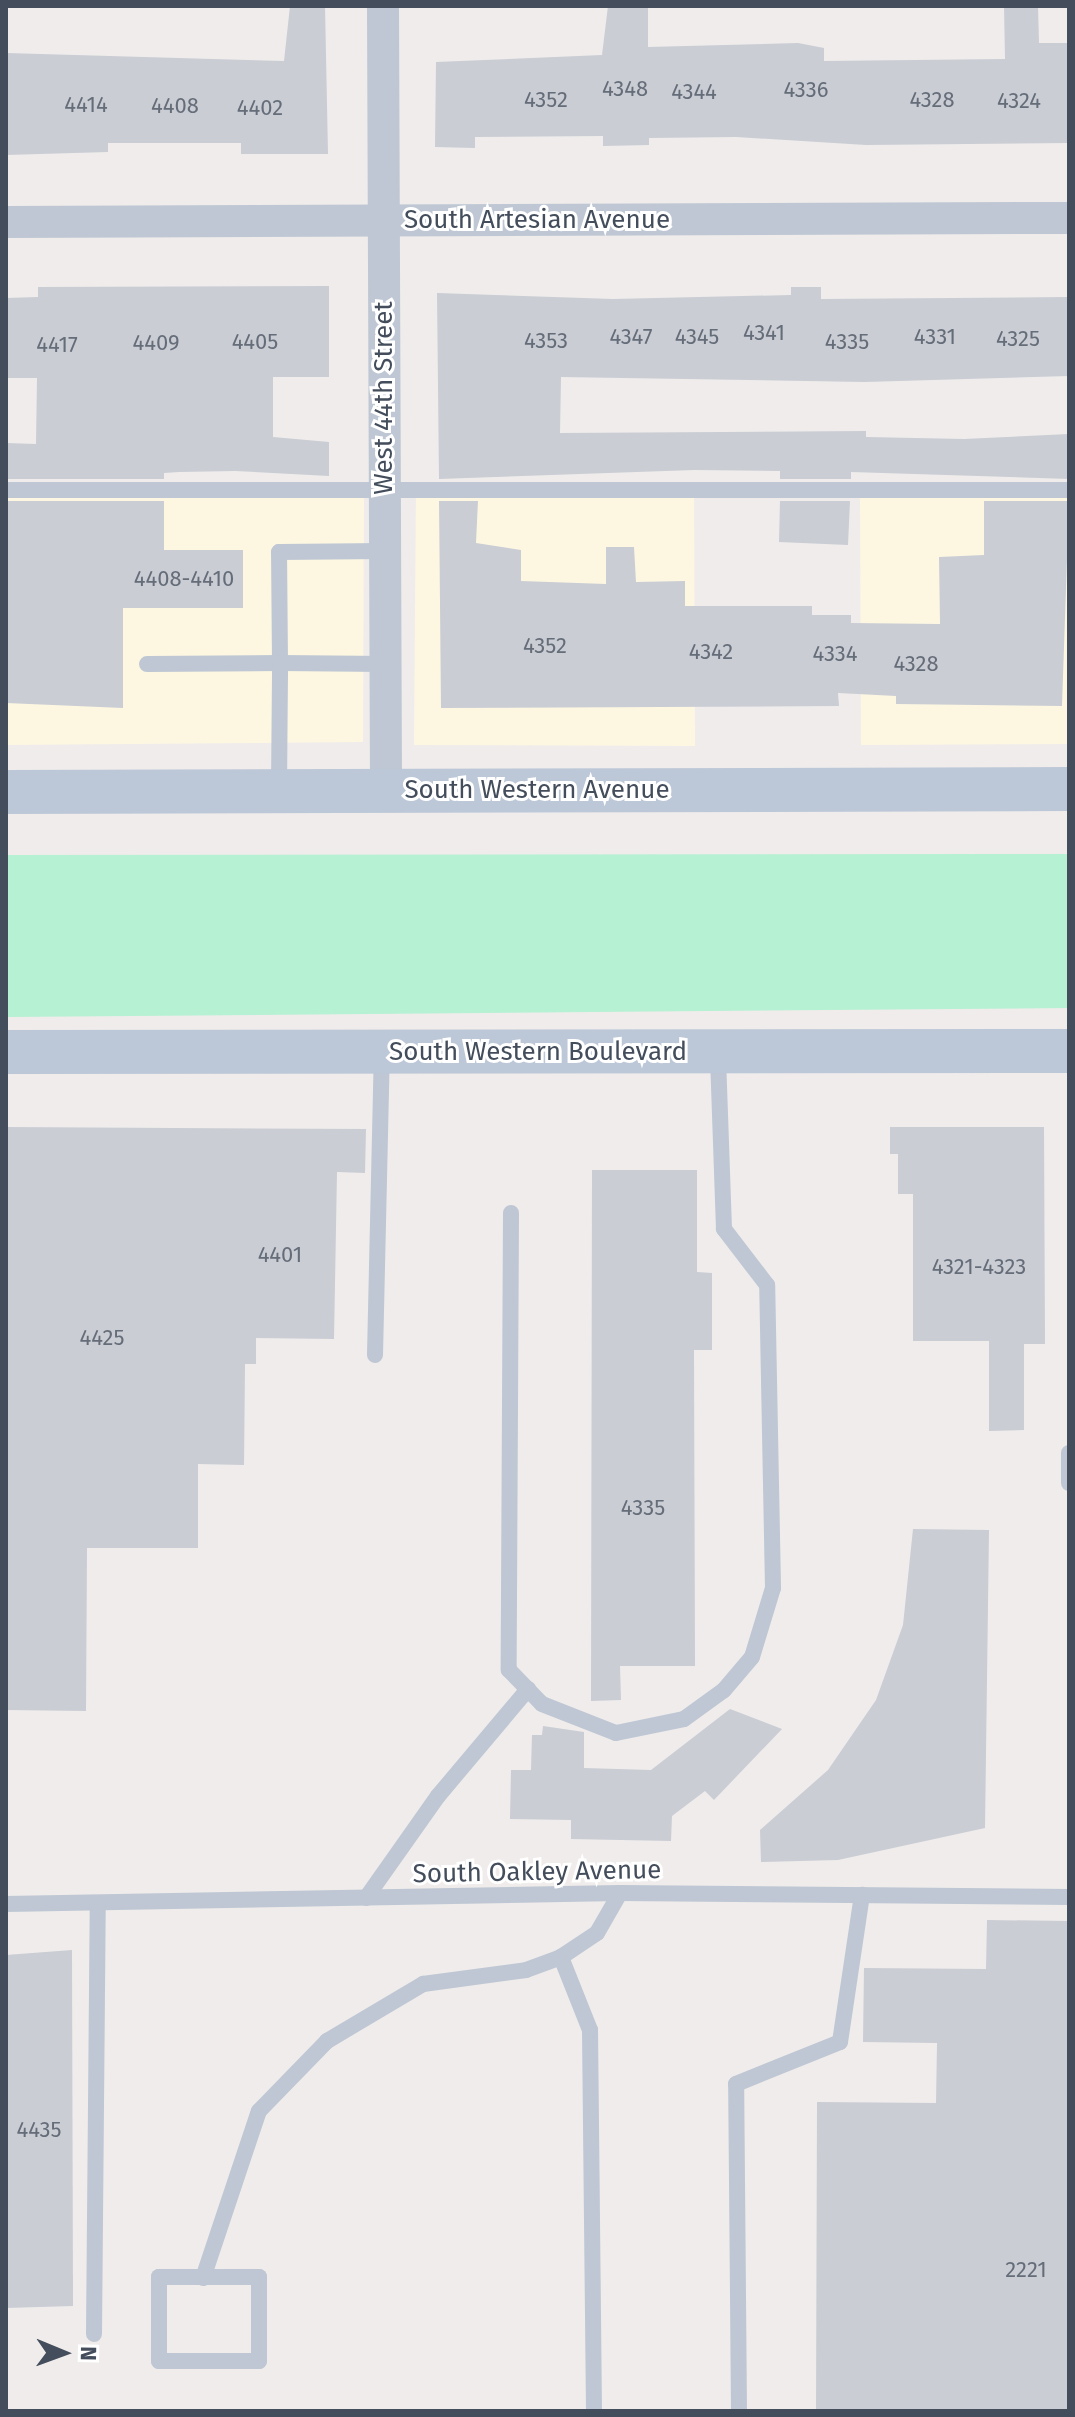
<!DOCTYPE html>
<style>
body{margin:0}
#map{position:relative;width:1075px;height:2417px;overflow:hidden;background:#efeceb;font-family:"Fira Sans",sans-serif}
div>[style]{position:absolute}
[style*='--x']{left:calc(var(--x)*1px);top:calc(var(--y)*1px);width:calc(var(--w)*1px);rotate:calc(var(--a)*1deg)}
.commercial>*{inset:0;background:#fdf7e2}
.green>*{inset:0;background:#b5f1d2}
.building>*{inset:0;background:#cacdd4}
.lane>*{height:16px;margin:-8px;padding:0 8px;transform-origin:8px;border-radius:8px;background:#bec7d3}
.street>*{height:32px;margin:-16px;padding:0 16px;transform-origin:16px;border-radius:16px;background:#bec7d3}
.secondary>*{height:44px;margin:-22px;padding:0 22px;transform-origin:22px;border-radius:22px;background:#bcc7d7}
span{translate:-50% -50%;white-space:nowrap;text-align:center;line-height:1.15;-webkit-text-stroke:6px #fff;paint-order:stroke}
.number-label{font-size:22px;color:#656d79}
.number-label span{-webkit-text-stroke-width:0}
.street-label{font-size:26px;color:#434d5b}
.frame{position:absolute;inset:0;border:8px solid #434d5b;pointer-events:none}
.north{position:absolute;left:24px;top:2313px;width:80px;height:80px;-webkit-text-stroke:6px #fff;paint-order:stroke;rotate:91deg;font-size:22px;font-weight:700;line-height:32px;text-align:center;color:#434d5b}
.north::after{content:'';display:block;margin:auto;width:28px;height:36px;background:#434d5b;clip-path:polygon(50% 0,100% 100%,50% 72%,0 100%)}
</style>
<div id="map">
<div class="commercial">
<i style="clip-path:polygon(694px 486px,695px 746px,414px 745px,416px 487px)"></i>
<i style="clip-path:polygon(364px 487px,363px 742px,6px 745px,6px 490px)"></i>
<i style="clip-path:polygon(1069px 490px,1069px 744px,861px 745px,860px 491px)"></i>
</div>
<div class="green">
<i style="clip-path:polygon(1069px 854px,1069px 1008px,6px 1017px,6px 855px)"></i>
</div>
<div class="building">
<i style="clip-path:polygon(290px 6px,325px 6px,328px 154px,241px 154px,241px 143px,108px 143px,108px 152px,6px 155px,6px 53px,284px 61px)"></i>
<i style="clip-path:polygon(608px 6px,648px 6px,648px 47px,798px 43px,824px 48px,824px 61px,1005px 59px,1004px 6px,1038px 6px,1039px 43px,1069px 43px,1069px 143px,866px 145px,736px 137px,649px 138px,649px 145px,603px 146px,603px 136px,475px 137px,475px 148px,435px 147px,436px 62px,602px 55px)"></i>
<i style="clip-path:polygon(329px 286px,329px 377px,273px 377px,273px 437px,329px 442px,329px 476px,235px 471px,179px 472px,164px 473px,164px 479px,6px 479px,6px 443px,36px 444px,37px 378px,6px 378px,6px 298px,38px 297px,38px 287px)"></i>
<i style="clip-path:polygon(791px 287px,821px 287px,821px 299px,1069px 297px,1069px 376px,865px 382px,561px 377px,560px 433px,866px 431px,866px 437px,964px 439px,1069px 434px,1069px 479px,851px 472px,851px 479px,780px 479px,780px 471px,694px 470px,439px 479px,437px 293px,613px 299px,791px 295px)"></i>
<i style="clip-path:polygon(6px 501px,164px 501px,164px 550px,243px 550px,243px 608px,123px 608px,123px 708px,6px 703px)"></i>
<i style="clip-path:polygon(439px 501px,478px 501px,476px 543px,521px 550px,521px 581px,606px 584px,606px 547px,634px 547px,636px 582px,685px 581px,685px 606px,812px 606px,812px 615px,851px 615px,851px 623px,940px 624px,939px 557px,984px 555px,984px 501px,1069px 501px,1062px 706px,896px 704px,896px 696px,838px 693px,839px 706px,441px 708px)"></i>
<i style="clip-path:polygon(780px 501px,850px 501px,848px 545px,779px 542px)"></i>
<i style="clip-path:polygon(6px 1127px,366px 1129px,365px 1173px,337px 1172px,334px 1339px,256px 1338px,256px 1364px,245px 1364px,244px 1465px,198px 1464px,198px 1548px,87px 1548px,86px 1711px,6px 1710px)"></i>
<i style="clip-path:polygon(890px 1127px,1044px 1127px,1045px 1344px,1024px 1344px,1024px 1430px,989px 1431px,989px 1341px,913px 1341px,913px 1194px,898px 1194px,898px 1154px,890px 1154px)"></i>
<i style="clip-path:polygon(592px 1170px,697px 1170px,697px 1272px,712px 1273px,712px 1350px,694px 1350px,695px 1666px,620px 1666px,621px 1700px,591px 1701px)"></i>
<i style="clip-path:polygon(913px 1529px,989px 1530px,985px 1828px,838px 1860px,761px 1862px,760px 1830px,828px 1770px,876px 1700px,903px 1625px)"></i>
<i style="clip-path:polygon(730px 1709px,782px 1729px,714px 1800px,705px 1791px,672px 1816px,671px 1841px,571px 1839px,571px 1820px,510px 1819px,511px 1770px,531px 1770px,532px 1735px,542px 1735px,543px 1726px,584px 1732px,584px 1768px,651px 1770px)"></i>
<i style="clip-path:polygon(987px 1920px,1069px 1921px,1069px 2411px,816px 2411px,817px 2102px,936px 2103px,937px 2043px,863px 2042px,864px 1968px,986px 1969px)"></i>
<i style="clip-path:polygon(72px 1950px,73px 2306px,6px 2308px,6px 1955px)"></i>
</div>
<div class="lane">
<i style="--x:6;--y:490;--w:1063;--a:0"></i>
<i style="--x:147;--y:664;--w:133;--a:-0.4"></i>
<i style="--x:280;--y:663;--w:111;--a:-90.5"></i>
<i style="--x:279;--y:552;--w:106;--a:-0.5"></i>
<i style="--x:279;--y:788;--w:125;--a:-89.5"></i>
<i style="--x:280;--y:663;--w:105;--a:0.5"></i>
<i style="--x:511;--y:1213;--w:457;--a:90.3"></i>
<i style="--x:509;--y:1670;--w:47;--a:45.9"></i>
<i style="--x:542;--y:1704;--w:79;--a:21.4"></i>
<i style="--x:616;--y:1733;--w:69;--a:-11.6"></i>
<i style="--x:684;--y:1719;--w:49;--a:-35.9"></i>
<i style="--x:724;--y:1690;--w:43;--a:-49.7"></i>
<i style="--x:752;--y:1657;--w:72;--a:-73.1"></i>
<i style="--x:773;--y:1588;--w:303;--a:-91.1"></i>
<i style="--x:767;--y:1285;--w:71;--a:-127.5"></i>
<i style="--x:724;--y:1229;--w:176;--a:-92"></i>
<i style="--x:375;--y:1355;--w:302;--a:-88.7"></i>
<i style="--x:1069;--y:1483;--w:30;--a:-90"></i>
<i style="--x:366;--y:1898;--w:125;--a:-54.8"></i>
<i style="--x:438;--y:1796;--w:140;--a:-49.9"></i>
<i style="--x:6;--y:1904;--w:614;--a:-1.03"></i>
<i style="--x:620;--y:1893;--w:449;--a:0.5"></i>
<i style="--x:159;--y:2277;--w:100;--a:0"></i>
<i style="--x:259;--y:2277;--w:84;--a:90"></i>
<i style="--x:259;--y:2361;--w:100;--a:180"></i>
<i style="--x:159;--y:2361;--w:84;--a:-90"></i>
<i style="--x:203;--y:2278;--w:176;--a:-71.5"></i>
<i style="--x:259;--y:2111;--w:98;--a:-45.8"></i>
<i style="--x:327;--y:2041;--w:112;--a:-30.7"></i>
<i style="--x:423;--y:1984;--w:104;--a:-7.7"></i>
<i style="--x:526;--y:1970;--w:37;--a:-20"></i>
<i style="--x:94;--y:2334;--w:430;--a:-89.5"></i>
<i style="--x:594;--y:2411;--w:381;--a:-90.6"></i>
<i style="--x:590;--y:2030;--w:79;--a:-111.7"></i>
<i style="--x:561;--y:1957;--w:43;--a:-33.7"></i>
<i style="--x:597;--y:1933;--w:46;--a:-60.1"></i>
<i style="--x:739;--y:2411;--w:327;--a:-90.5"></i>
<i style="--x:736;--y:2084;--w:112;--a:-22"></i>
<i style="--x:840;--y:2042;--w:149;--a:-81.5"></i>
</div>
<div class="street">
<i style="--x:383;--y:6;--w:785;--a:89.78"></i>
<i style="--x:6;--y:222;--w:1063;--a:-0.22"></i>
</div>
<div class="secondary">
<i style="--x:6;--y:792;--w:1063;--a:-0.16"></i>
<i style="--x:6;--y:1052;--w:1063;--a:-0.05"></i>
</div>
<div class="number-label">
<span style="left:625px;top:89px">4348</span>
<span style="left:806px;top:90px">4336</span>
<span style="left:694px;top:92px">4344</span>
<span style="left:546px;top:100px">4352</span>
<span style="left:932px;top:100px">4328</span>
<span style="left:1019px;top:101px">4324</span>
<span style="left:86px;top:105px">4414</span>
<span style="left:175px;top:106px">4408</span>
<span style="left:260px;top:108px">4402</span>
<span style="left:764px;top:333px">4341</span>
<span style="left:631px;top:337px">4347</span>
<span style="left:697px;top:337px">4345</span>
<span style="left:935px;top:337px">4331</span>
<span style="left:1018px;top:339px">4325</span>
<span style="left:546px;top:341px">4353</span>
<span style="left:255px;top:342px">4405</span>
<span style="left:847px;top:342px">4335</span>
<span style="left:156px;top:343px">4409</span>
<span style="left:57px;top:345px">4417</span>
<span style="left:184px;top:579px">4408-4410</span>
<span style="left:545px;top:646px">4352</span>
<span style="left:711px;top:652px">4342</span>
<span style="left:835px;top:654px">4334</span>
<span style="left:916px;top:664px">4328</span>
<span style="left:280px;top:1255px">4401</span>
<span style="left:979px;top:1267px">4321-4323</span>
<span style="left:102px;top:1338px">4425</span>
<span style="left:643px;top:1508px">4335</span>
<span style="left:39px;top:2130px">4435</span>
<span style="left:1026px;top:2270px">2221</span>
</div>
<div class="street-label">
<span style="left:537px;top:220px">South Artesian Avenue</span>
<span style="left:384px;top:398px;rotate:-90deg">West 44th Street</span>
<span style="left:537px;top:790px">South Western Avenue</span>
<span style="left:538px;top:1052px">South Western Boulevard</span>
<span style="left:537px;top:1872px;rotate:-1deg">South Oakley Avenue</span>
</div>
<div class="frame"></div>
<div class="north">N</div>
</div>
